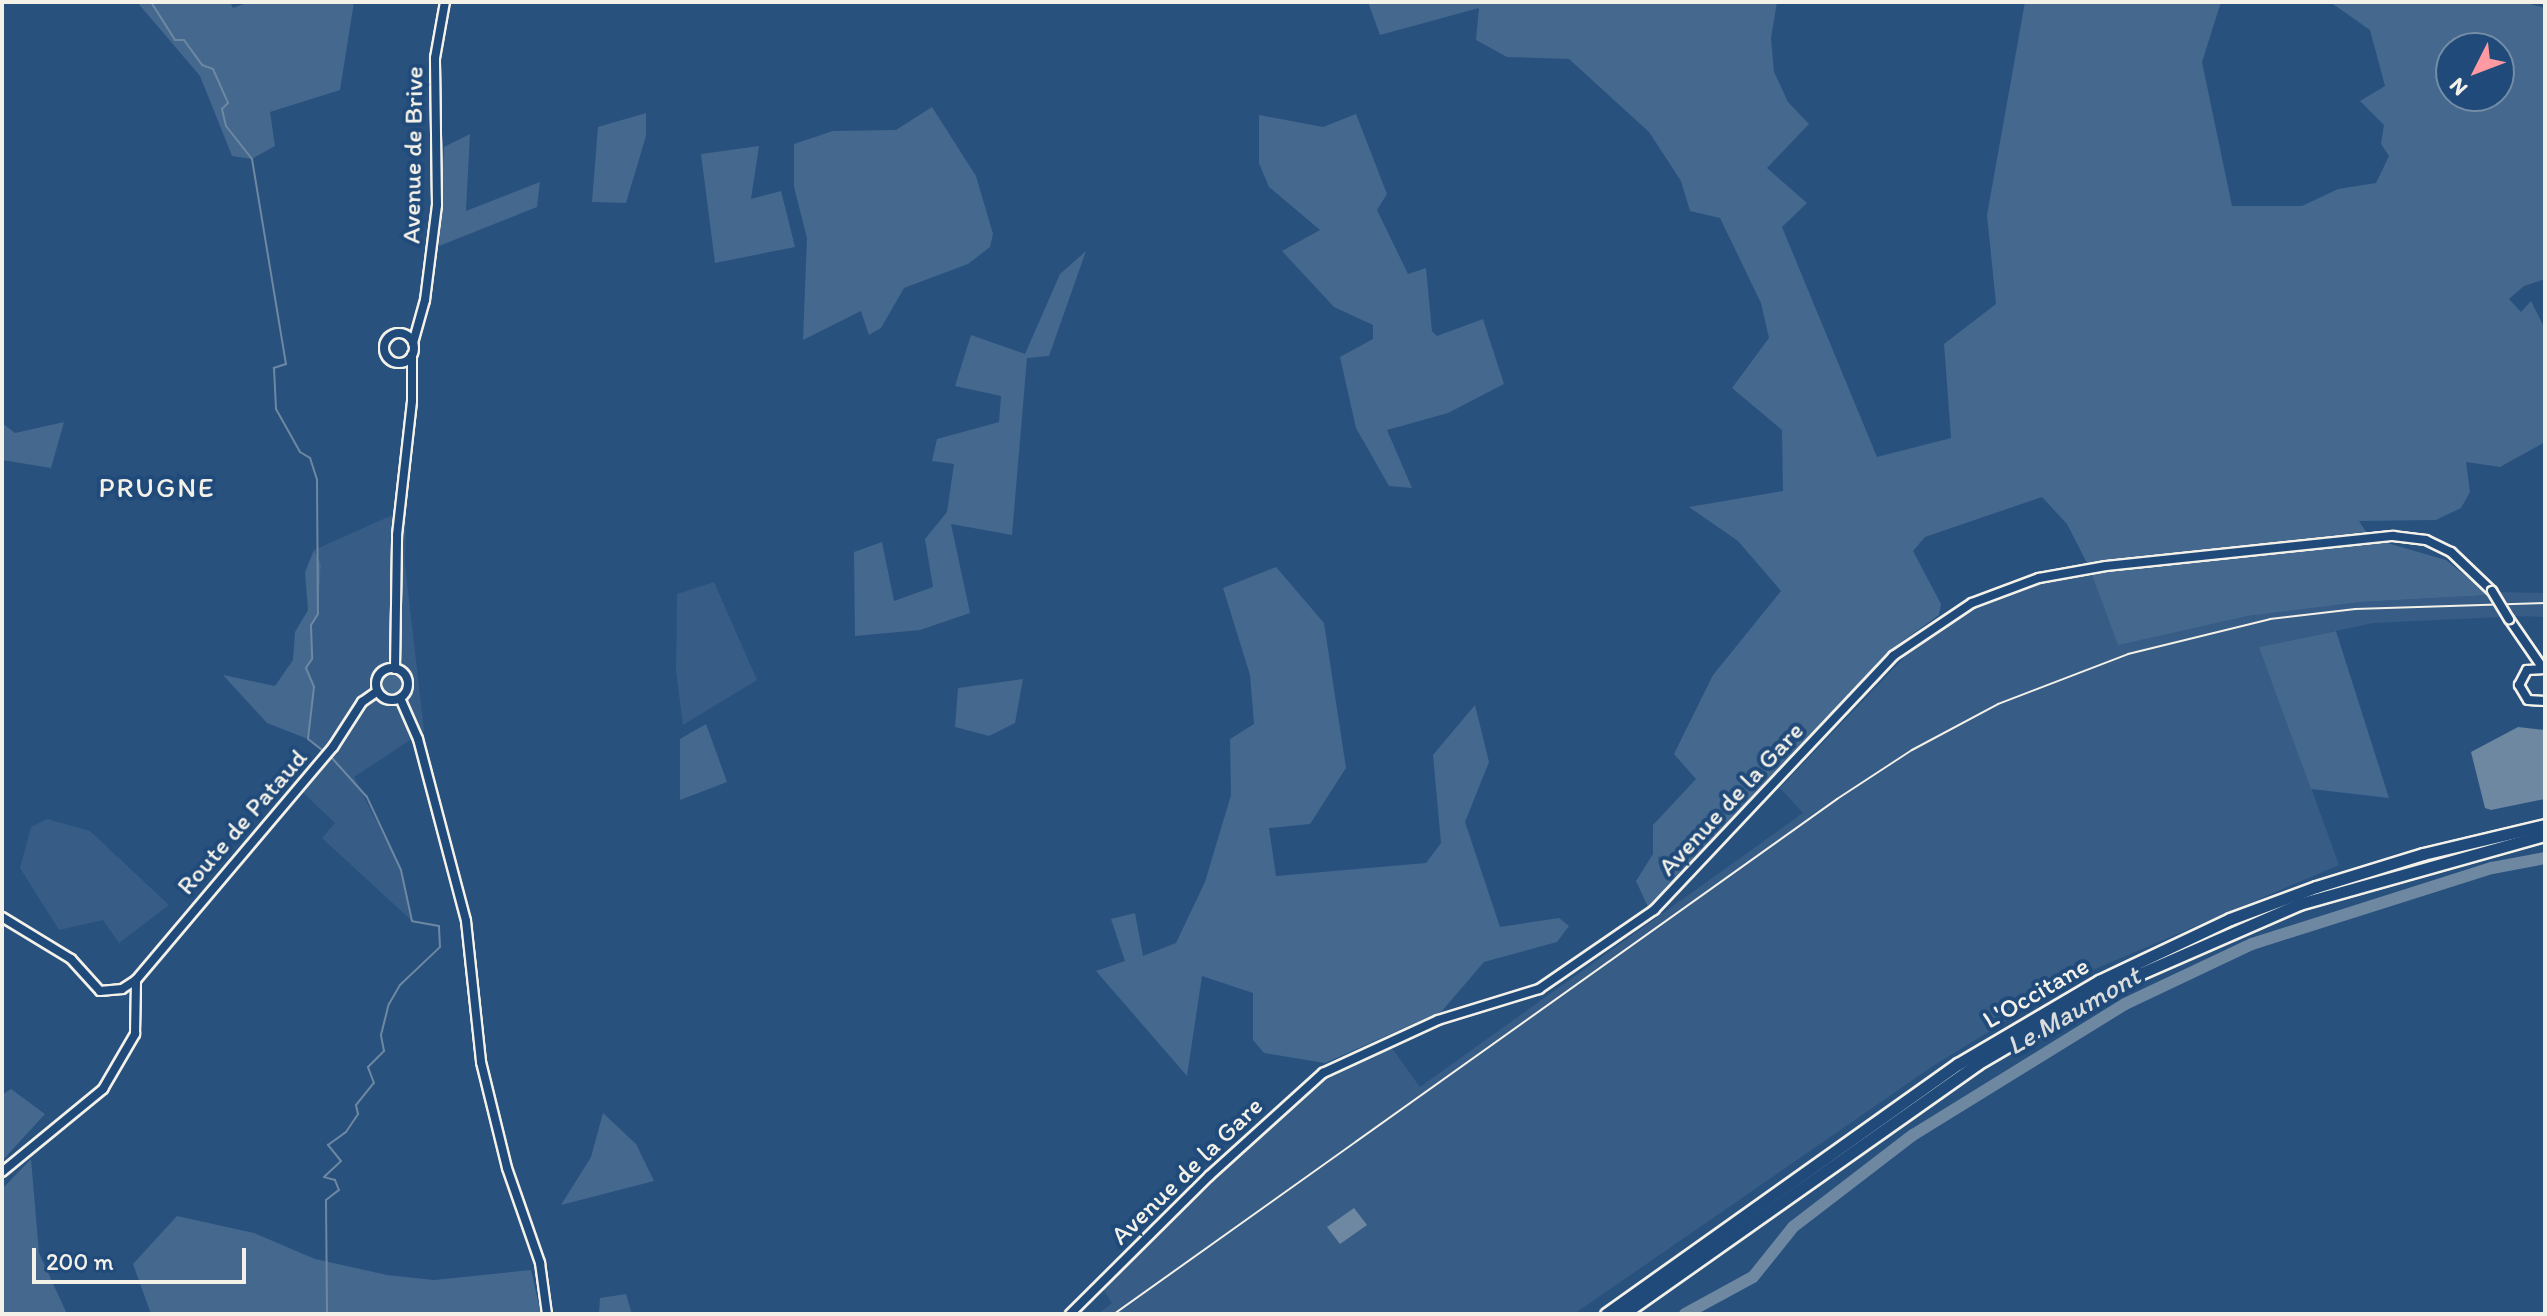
<!DOCTYPE html>
<style>
body{margin:0}
#map{position:relative;width:2547px;height:1316px;overflow:hidden;background:#28517e;font-family:Itim,sans-serif}
div>[style]{position:absolute}
[style*='--x']{left:calc(var(--x)*1px);top:calc(var(--y)*1px);width:calc(var(--w)*1px);rotate:calc(var(--a)*1deg)}
.built>*{inset:0;background:#375d86}
.green>*{inset:0;background:#45688e}
.round{border-radius:50%}
.water>*{inset:0;background:#6e88a2}
.stream>*{height:2px;margin:-1px;padding:0 1px;transform-origin:1px;border-radius:1px;background:#6e88a2}
.river>*{height:12px;margin:-6px;padding:0 6px;transform-origin:6px;border-radius:6px;background:#6e88a2}
.roads{filter:drop-shadow(2px 0 #f4f1e8) drop-shadow(-2px 0 #f4f1e8) drop-shadow(0 2px #f4f1e8) drop-shadow(0 -2px #f4f1e8)}
.minor>*{height:8px;margin:-4px;padding:0 4px;transform-origin:4px;border-radius:4px;background:#1f4a7a}
.minor>.ring{margin:-4px;padding:0;box-sizing:content-box;background:none;border:8px solid #1f4a7a;border-radius:50%}
.highway>*{height:11px;margin:-5.5px;padding:0 5.5px;transform-origin:5.5px;border-radius:5.5px;background:#1f4a7a}
.rail>*{height:2px;margin:-1px;padding:0 1px;transform-origin:1px;border-radius:1px;background:#f4f1e8}
.bridges{filter:drop-shadow(2px 0 #f4f1e8) drop-shadow(-2px 0 #f4f1e8) drop-shadow(0 2px #f4f1e8) drop-shadow(0 -2px #f4f1e8)}
.minor-bridge>*{height:8px;margin:-4px;padding:0 4px;transform-origin:4px;border-radius:4px;background:#1f4a7a}
span{translate:-50% -50%;white-space:nowrap;text-align:center;line-height:1.15;-webkit-text-stroke:8px #1f4a7a;paint-order:stroke}
.street-label{font-size:26px;color:#f4f1e8}
.neighbourhood-label{font-size:28px;color:#f4f1e8;letter-spacing:2px}
.water-label{font-size:28px;color:#d9dcda;font-style:italic}
.frame{position:absolute;inset:0;border:4px solid #f4f1e8;pointer-events:none}
.north{position:absolute;left:2435px;top:32px;width:80px;height:80px;box-sizing:border-box;background:#1f4a7a;border:2px solid #748da6;border-radius:50%;rotate:228deg;font-size:22px;font-weight:700;line-height:32px;text-align:center;color:#f4f1e8}
.north::after{content:'';display:block;margin:auto;width:28px;height:36px;background:#ff9aa2;clip-path:polygon(50% 0,100% 100%,50% 72%,0 100%)}
.scale{position:absolute;left:32px;top:1248px;width:214px;height:36px;box-sizing:border-box;border:4px solid #f4f1e8;border-top:0;padding-left:10px;font-size:24px;line-height:28px;white-space:nowrap;color:#f4f1e8;-webkit-text-stroke:6px #1f4a7a;paint-order:stroke}
</style>
<div id="map">
<div class="built">
<i style="clip-path:polygon(406px 509px,405px 564px,424px 731px,354px 777px,401px 870px,412px 921px,322px 838px,335px 823px,294px 784px,323px 751px,308px 739px,314px 687px,306px 668px,312px 659px,311px 625px,318px 614px,321px 564px,314px 550px)"></i>
<i style="clip-path:polygon(2092px 575px,2118px 644px,2248px 616px,2361px 602px,2489px 595px,2501px 617px,2373px 623px,2260px 647px,2339px 865px,2081px 975px,1933px 1066px,1574px 1314px,1098px 1314px,1112px 1303px,1103px 1289px,1307px 1091px,1353px 1061px,1391px 1047px,1420px 1087px,1803px 813px,1780px 788px,1915px 646px,1981px 605px,2033px 585px)"></i>
<i style="clip-path:polygon(714px 582px,757px 680px,683px 725px,676px 671px,677px 594px)"></i>
<i style="clip-path:polygon(2500px 592px,2545px 593px,2545px 617px,2515px 616px)"></i>
<i style="clip-path:polygon(47px 819px,90px 831px,169px 905px,119px 943px,103px 920px,59px 930px,20px 868px,31px 827px)"></i>
</div>
<div class="green">
<i style="clip-path:polygon(137px 2px,230px 2px,233px 8px,249px 2px,354px 2px,340px 90px,270px 112px,275px 146px,252px 159px,232px 156px,200px 76px)"></i>
<i style="clip-path:polygon(evenodd,1368px 2px,1777px 2px,1771px 38px,1774px 72px,1788px 102px,1809px 124px,1767px 168px,1807px 203px,1782px 227px,1877px 457px,1951px 438px,1944px 344px,1996px 304px,1987px 215px,2025px 2px,2221px 2px,2202px 62px,2232px 206px,2302px 206px,2338px 189px,2376px 183px,2389px 156px,2381px 144px,2384px 125px,2360px 101px,2385px 86px,2370px 30px,2330px 2px,2523px 2px,2545px 8px,2545px 279px,2524px 286px,2509px 299px,2521px 312px,2531px 301px,2545px 329px,2545px 442px,2500px 467px,2466px 462px,2470px 492px,2461px 508px,2436px 520px,2359px 521px,2370px 538px,2446px 560px,2489px 595px,2361px 602px,2248px 616px,2118px 645px,2089px 567px,2067px 524px,2042px 497px,1925px 537px,1913px 551px,1941px 604px,1939px 615px,1901px 642px,1850px 692px,1649px 909px,1636px 881px,1653px 854px,1653px 825px,1696px 779px,1674px 754px,1713px 675px,1781px 591px,1738px 541px,1689px 507px,1783px 491px,1782px 430px,1732px 388px,1769px 338px,1761px 303px,1720px 218px,1690px 211px,1681px 181px,1649px 132px,1569px 59px,1507px 57px,1476px 40px,1479px 8px,1380px 35px,1368px 2px,2451px 48px,2499px 48px,2499px 96px,2451px 96px,2451px 48px)"></i>
<i style="clip-path:polygon(932px 107px,976px 176px,993px 234px,990px 247px,968px 264px,904px 288px,881px 328px,869px 335px,861px 311px,803px 340px,807px 238px,794px 187px,794px 144px,833px 131px,896px 130px)"></i>
<i style="clip-path:polygon(646px 113px,646px 136px,626px 203px,592px 202px,598px 127px)"></i>
<i style="clip-path:polygon(1356px 114px,1387px 194px,1377px 210px,1408px 274px,1426px 268px,1432px 331px,1437px 336px,1483px 319px,1504px 384px,1448px 413px,1387px 430px,1412px 488px,1389px 486px,1356px 428px,1340px 357px,1373px 339px,1373px 325px,1334px 307px,1282px 251px,1320px 230px,1269px 187px,1259px 163px,1259px 115px,1323px 127px)"></i>
<i style="clip-path:polygon(470px 134px,466px 211px,540px 182px,537px 207px,439px 246px,444px 147px)"></i>
<i style="clip-path:polygon(759px 146px,751px 199px,781px 191px,795px 247px,715px 263px,701px 154px)"></i>
<i style="clip-path:polygon(1086px 251px,1049px 356px,1027px 358px,1012px 535px,951px 524px,970px 613px,920px 630px,855px 636px,854px 552px,882px 542px,894px 601px,933px 587px,925px 539px,947px 512px,954px 464px,932px 461px,937px 439px,999px 422px,1001px 396px,955px 386px,971px 335px,1025px 354px,1060px 274px)"></i>
<i style="clip-path:polygon(64px 422px,51px 468px,2px 460px,2px 423px,15px 433px)"></i>
<i style="clip-path:polygon(314px 550px,321px 564px,318px 614px,311px 625px,312px 659px,306px 668px,314px 687px,308px 739px,267px 723px,223px 675px,275px 686px,293px 660px,295px 632px,308px 610px,305px 572px)"></i>
<i style="clip-path:polygon(1276px 567px,1324px 623px,1346px 768px,1310px 824px,1269px 828px,1276px 876px,1426px 863px,1441px 843px,1433px 755px,1475px 705px,1489px 762px,1465px 822px,1500px 927px,1559px 918px,1569px 926px,1557px 942px,1484px 962px,1442px 1011px,1325px 1063px,1264px 1053px,1253px 1040px,1253px 993px,1202px 976px,1187px 1076px,1096px 971px,1125px 961px,1111px 919px,1135px 913px,1143px 956px,1176px 943px,1205px 882px,1231px 795px,1230px 739px,1254px 724px,1250px 675px,1223px 588px)"></i>
<i style="clip-path:polygon(2336px 631px,2389px 798px,2311px 789px,2259px 647px)"></i>
<i class="round" style="left:381px;top:673px;width:22px;height:22px"></i>
<i style="clip-path:polygon(1023px 679px,1015px 723px,989px 736px,955px 727px,958px 688px)"></i>
<i style="clip-path:polygon(706px 724px,727px 782px,680px 800px,680px 739px)"></i>
<i style="clip-path:polygon(11px 1089px,45px 1114px,2px 1161px,2px 1095px)"></i>
<i style="clip-path:polygon(603px 1113px,636px 1144px,654px 1181px,561px 1205px,591px 1157px)"></i>
<i style="clip-path:polygon(31px 1159px,39px 1253px,67px 1314px,2px 1314px,2px 1189px)"></i>
<i style="clip-path:polygon(177px 1216px,254px 1233px,315px 1259px,387px 1275px,434px 1280px,531px 1270px,541px 1314px,151px 1314px,133px 1264px)"></i>
<i style="clip-path:polygon(626px 1294px,632px 1314px,599px 1314px,600px 1298px)"></i>
</div>
<div class="water">
<i style="clip-path:polygon(2518px 727px,2545px 730px,2545px 799px,2491px 810px,2485px 808px,2471px 752px)"></i>
<i style="clip-path:polygon(1354px 1208px,1367px 1225px,1340px 1244px,1327px 1227px)"></i>
</div>
<div class="stream">
<i style="--x:151;--y:2;--w:45;--a:57.7"></i>
<i style="--x:175;--y:40;--w:9;--a:0"></i>
<i style="--x:184;--y:40;--w:31;--a:54"></i>
<i style="--x:202;--y:65;--w:12;--a:20"></i>
<i style="--x:213;--y:69;--w:37;--a:66"></i>
<i style="--x:228;--y:103;--w:8;--a:135"></i>
<i style="--x:222;--y:109;--w:17;--a:77"></i>
<i style="--x:226;--y:126;--w:42;--a:51.8"></i>
<i style="--x:252;--y:159;--w:208;--a:80.6"></i>
<i style="--x:286;--y:364;--w:13;--a:162"></i>
<i style="--x:274;--y:368;--w:41;--a:87.2"></i>
<i style="--x:276;--y:409;--w:49;--a:60.8"></i>
<i style="--x:300;--y:452;--w:12;--a:31"></i>
<i style="--x:310;--y:458;--w:23;--a:72"></i>
<i style="--x:317;--y:480;--w:134;--a:89.6"></i>
<i style="--x:318;--y:614;--w:13;--a:122"></i>
<i style="--x:311;--y:625;--w:34;--a:88"></i>
<i style="--x:312;--y:659;--w:11;--a:124"></i>
<i style="--x:306;--y:668;--w:21;--a:67"></i>
<i style="--x:314;--y:687;--w:52;--a:96.6"></i>
<i style="--x:308;--y:739;--w:23;--a:38"></i>
<i style="--x:327;--y:1314;--w:114;--a:-90.5"></i>
<i style="--x:326;--y:1200;--w:16;--a:-38"></i>
<i style="--x:339;--y:1190;--w:11;--a:-112"></i>
<i style="--x:335;--y:1180;--w:11;--a:-165"></i>
<i style="--x:324;--y:1177;--w:23;--a:-43"></i>
<i style="--x:341;--y:1161;--w:21;--a:-129"></i>
<i style="--x:328;--y:1145;--w:22;--a:-36"></i>
<i style="--x:346;--y:1132;--w:22;--a:-56"></i>
<i style="--x:358;--y:1114;--w:9;--a:-103"></i>
<i style="--x:356;--y:1105;--w:28;--a:-51"></i>
<i style="--x:374;--y:1083;--w:17;--a:-111"></i>
<i style="--x:368;--y:1067;--w:23;--a:-45"></i>
<i style="--x:384;--y:1051;--w:16;--a:-101"></i>
<i style="--x:381;--y:1035;--w:32;--a:-76"></i>
<i style="--x:389;--y:1004;--w:22;--a:-60"></i>
<i style="--x:400;--y:985;--w:55;--a:-43.5"></i>
<i style="--x:440;--y:947;--w:21;--a:-93"></i>
<i style="--x:439;--y:926;--w:27;--a:-170"></i>
<i style="--x:412;--y:921;--w:52;--a:-102.2"></i>
<i style="--x:401;--y:870;--w:81;--a:-115"></i>
<i style="--x:367;--y:797;--w:54;--a:-132"></i>
</div>
<div class="river">
<i style="--x:1685;--y:1314;--w:77;--a:-28.6"></i>
<i style="--x:1753;--y:1277;--w:64;--a:-51.3"></i>
<i style="--x:1793;--y:1227;--w:151;--a:-37.5"></i>
<i style="--x:1913;--y:1135;--w:249;--a:-31.7"></i>
<i style="--x:2125;--y:1004;--w:140;--a:-25.3"></i>
<i style="--x:2252;--y:944;--w:252;--a:-17.6"></i>
<i style="--x:2492;--y:868;--w:54;--a:-10.7"></i>
</div>
<div class="roads">
<div class="minor">
<i class="ring" style="left:384px;top:333px;width:22px;height:22px"></i>
<i style="--x:413;--y:343;--w:45;--a:-74.4"></i>
<i style="--x:425;--y:300;--w:96;--a:-82.8"></i>
<i style="--x:437;--y:205;--w:147;--a:-90.8"></i>
<i style="--x:435;--y:58;--w:57;--a:-79.9"></i>
<i style="--x:2509;--y:619;--w:58;--a:55.5"></i>
<i class="ring" style="left:376px;top:668px;width:24px;height:24px"></i>
<i style="--x:395;--y:669;--w:134;--a:-89.1"></i>
<i style="--x:397;--y:535;--w:135;--a:-83.6"></i>
<i style="--x:412;--y:401;--w:46;--a:-90"></i>
<i style="--x:2545;--y:669;--w:18;--a:177"></i>
<i style="--x:2527;--y:670;--w:17;--a:118"></i>
<i style="--x:2519;--y:685;--w:17;--a:59"></i>
<i style="--x:2528;--y:700;--w:17;--a:3"></i>
<i style="--x:400;--y:698;--w:45;--a:66.3"></i>
<i style="--x:418;--y:739;--w:188;--a:75.2"></i>
<i style="--x:466;--y:921;--w:142;--a:83.9"></i>
<i style="--x:481;--y:1062;--w:109;--a:76.2"></i>
<i style="--x:507;--y:1168;--w:101;--a:70.8"></i>
<i style="--x:540;--y:1263;--w:51;--a:82.2"></i>
<i style="--x:2;--y:917;--w:81;--a:31.3"></i>
<i style="--x:71;--y:959;--w:43;--a:47.8"></i>
<i style="--x:100;--y:991;--w:22;--a:-5"></i>
<i style="--x:122;--y:989;--w:17;--a:-33"></i>
<i style="--x:136;--y:980;--w:305;--a:-49.8"></i>
<i style="--x:333;--y:747;--w:54;--a:-57.2"></i>
<i style="--x:362;--y:702;--w:19;--a:-35"></i>
<i style="--x:2;--y:1172;--w:131;--a:-39.4"></i>
<i style="--x:103;--y:1089;--w:64;--a:-59.8"></i>
<i style="--x:135;--y:1034;--w:54;--a:-88.9"></i>
<i style="--x:1070;--y:1314;--w:196;--a:-44.8"></i>
<i style="--x:1209;--y:1176;--w:154;--a:-42.1"></i>
<i style="--x:1323;--y:1073;--w:127;--a:-24.7"></i>
<i style="--x:1438;--y:1020;--w:106;--a:-17.1"></i>
<i style="--x:1539;--y:989;--w:140;--a:-34.5"></i>
<i style="--x:1654;--y:910;--w:349;--a:-46.7"></i>
<i style="--x:1893;--y:656;--w:95;--a:-33.9"></i>
<i style="--x:1972;--y:603;--w:72;--a:-20.5"></i>
<i style="--x:2039;--y:578;--w:68;--a:-10.2"></i>
<i style="--x:2106;--y:566;--w:289;--a:-6"></i>
<i style="--x:2393;--y:536;--w:33;--a:7"></i>
<i style="--x:2426;--y:540;--w:28;--a:26"></i>
<i style="--x:2451;--y:552;--w:57;--a:43.6"></i>
</div>
<div class="highway">
<i style="--x:1606;--y:1314;--w:432;--a:-35.4"></i>
<i style="--x:1958;--y:1064;--w:164;--a:-30.5"></i>
<i style="--x:2099;--y:981;--w:145;--a:-25.3"></i>
<i style="--x:2230;--y:919;--w:92;--a:-20.4"></i>
<i style="--x:2316;--y:887;--w:112;--a:-17.1"></i>
<i style="--x:2423;--y:854;--w:125;--a:-13.4"></i>
<i style="--x:1623;--y:1314;--w:433;--a:-35.2"></i>
<i style="--x:1977;--y:1064;--w:151;--a:-30.3"></i>
<i style="--x:2107;--y:988;--w:210;--a:-23.6"></i>
<i style="--x:2299;--y:904;--w:255;--a:-15.7"></i>
</div>
</div>
<div class="rail">
<i style="--x:1114;--y:1314;--w:888;--a:-35.46"></i>
<i style="--x:1837;--y:799;--w:90;--a:-33.2"></i>
<i style="--x:1912;--y:750;--w:98;--a:-28.1"></i>
<i style="--x:1998;--y:704;--w:139;--a:-21"></i>
<i style="--x:2128;--y:654;--w:146;--a:-13.8"></i>
<i style="--x:2270;--y:619;--w:86;--a:-6.7"></i>
<i style="--x:2355;--y:609;--w:190;--a:-1.8"></i>
</div>
<div class="bridges">
<div class="minor-bridge">
<i style="--x:2492;--y:591;--w:33;--a:59"></i>
</div>
</div>
<div class="street-label">
<span style="left:413px;top:155px;rotate:-89deg">Avenue de Brive</span>
<span style="left:1731px;top:799px;rotate:-47deg">Avenue de la Gare</span>
<span style="left:242px;top:822px;rotate:-49deg">Route de Pataud</span>
<span style="left:2036px;top:993px;rotate:-30deg">L'Occitane</span>
<span style="left:1187px;top:1171px;rotate:-44deg">Avenue de la Gare</span>
</div>
<div class="neighbourhood-label">
<span style="left:157px;top:487px">PRUGNE</span>
</div>
<div class="water-label">
<span style="left:2073px;top:1010px;rotate:-30deg">Le Maumont</span>
</div>
<div class="frame"></div>
<div class="north">N</div>
<div class="scale">200 m</div>
</div>
